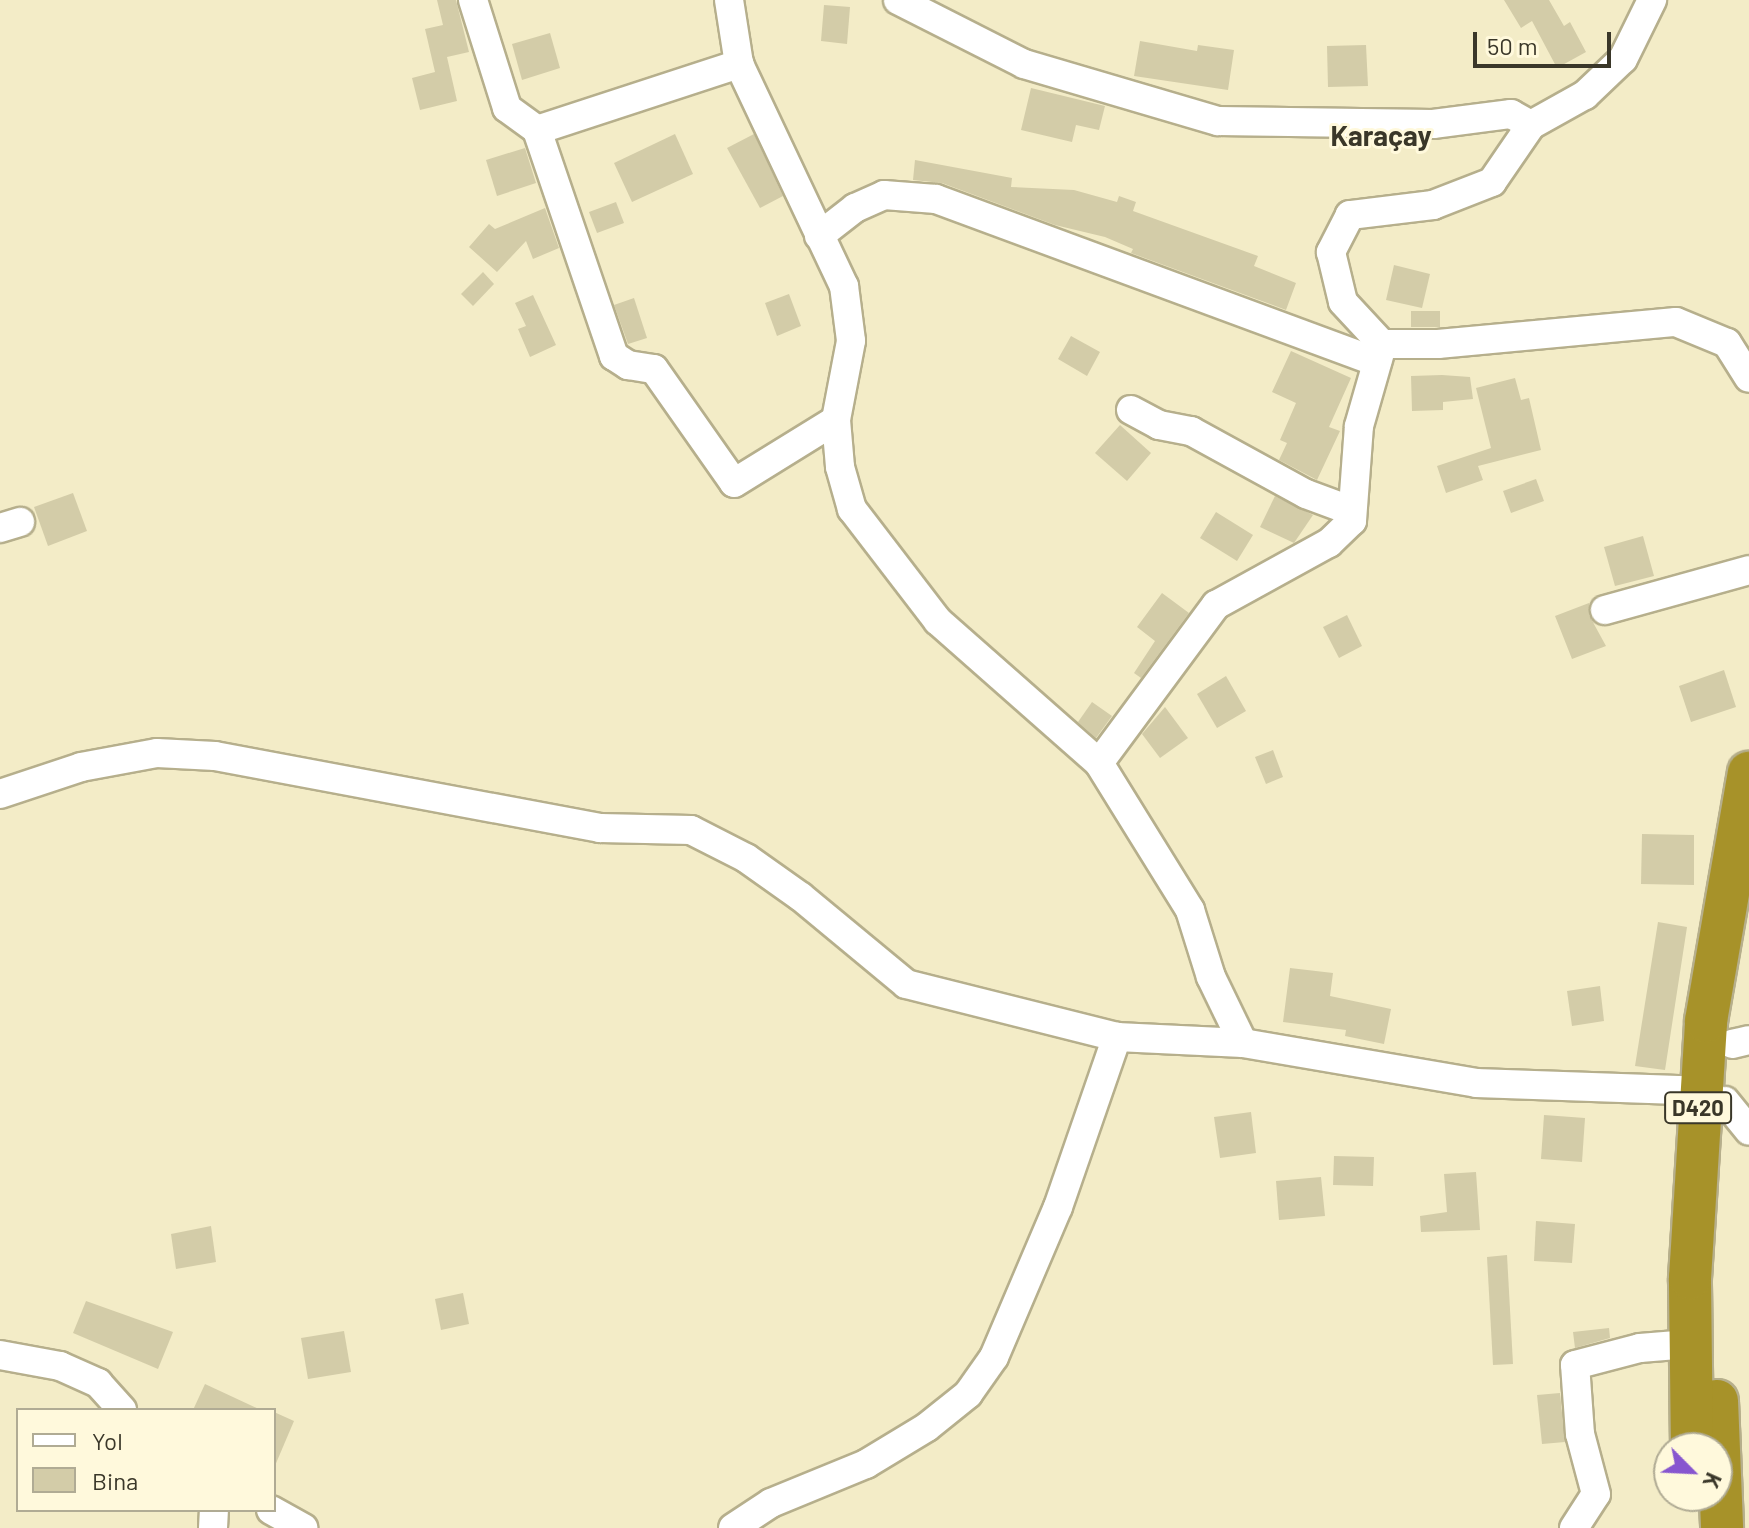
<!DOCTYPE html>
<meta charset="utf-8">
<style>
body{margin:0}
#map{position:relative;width:1749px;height:1528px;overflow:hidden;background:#f3ecc7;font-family:Barlow,sans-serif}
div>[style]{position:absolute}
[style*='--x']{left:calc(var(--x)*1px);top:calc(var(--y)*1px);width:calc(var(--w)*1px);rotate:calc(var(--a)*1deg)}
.building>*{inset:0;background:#d3cca8}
.roads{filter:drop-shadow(2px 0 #b6af8c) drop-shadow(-2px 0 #b6af8c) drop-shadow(0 2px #b6af8c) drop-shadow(0 -2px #b6af8c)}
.minor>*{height:28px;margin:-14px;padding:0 14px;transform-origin:14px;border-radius:14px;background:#fff}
.highway>*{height:42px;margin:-21px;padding:0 21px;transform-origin:21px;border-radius:21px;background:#a79229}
span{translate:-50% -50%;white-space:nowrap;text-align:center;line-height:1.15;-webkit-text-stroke:6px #fff9dc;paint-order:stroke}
.shield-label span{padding:2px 6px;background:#fff9dc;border:2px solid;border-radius:6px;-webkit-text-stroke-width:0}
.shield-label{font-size:22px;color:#3a3729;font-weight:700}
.quarter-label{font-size:28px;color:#3a3729;font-weight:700}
.legend{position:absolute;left:16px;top:1408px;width:260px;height:104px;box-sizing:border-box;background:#fff9dc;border:2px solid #b0ab94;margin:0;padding:10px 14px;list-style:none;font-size:24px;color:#3a3729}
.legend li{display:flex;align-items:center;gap:16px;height:40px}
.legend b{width:40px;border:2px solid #b0ab94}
.north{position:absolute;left:1653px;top:1432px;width:80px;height:80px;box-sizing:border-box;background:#fff9dc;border:2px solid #b0ab94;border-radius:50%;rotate:114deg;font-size:22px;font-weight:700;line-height:32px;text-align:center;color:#3a3729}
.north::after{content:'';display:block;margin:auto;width:28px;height:36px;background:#8756cf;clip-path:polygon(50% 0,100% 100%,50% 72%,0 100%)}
.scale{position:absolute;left:1473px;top:32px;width:138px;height:36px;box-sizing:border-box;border:4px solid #3a3729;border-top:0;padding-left:10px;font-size:24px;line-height:28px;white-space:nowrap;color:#3a3729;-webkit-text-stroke:6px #fff9dc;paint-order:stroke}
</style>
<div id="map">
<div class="building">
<i style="clip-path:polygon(437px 0,456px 0,469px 52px,447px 57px,457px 101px,420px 110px,412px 78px,435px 72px,425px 29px,443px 25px)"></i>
<i style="clip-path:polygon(1504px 0,1549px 0,1564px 26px,1570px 22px,1586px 52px,1557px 68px,1532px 21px,1521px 28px)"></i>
<i style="clip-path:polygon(824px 5px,850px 7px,847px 44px,821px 41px)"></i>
<i style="clip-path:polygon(550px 33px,560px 68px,522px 80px,512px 44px)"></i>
<i style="clip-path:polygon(1140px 41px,1197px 51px,1198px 45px,1234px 50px,1228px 90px,1134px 76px)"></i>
<i style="clip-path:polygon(1366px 45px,1368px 86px,1328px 87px,1327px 46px)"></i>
<i style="clip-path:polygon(1031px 88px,1105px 106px,1099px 130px,1076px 125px,1072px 142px,1021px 130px)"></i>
<i style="clip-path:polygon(675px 134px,693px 174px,632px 202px,614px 163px)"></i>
<i style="clip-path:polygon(754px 134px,783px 196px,760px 208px,727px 148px)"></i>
<i style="clip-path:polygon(525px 148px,536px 183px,497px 196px,486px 160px)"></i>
<i style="clip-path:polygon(915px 160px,1012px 178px,1011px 187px,1074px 190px,1117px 202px,1119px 196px,1136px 202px,1133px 211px,1258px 256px,1254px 266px,1296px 283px,1286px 310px,1131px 253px,1133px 249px,1105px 237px,1055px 225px,942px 183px,913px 180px)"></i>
<i style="clip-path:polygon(616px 202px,624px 223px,597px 233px,589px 212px)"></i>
<i style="clip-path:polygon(545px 208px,559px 248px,533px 259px,526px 241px,497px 272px,469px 247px,489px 224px,495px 229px)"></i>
<i style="clip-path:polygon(1394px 265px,1430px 274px,1422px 308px,1386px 300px)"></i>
<i style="clip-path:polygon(483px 272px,494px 284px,473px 306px,461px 294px)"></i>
<i style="clip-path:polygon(789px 294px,801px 326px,777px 336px,765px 303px)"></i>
<i style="clip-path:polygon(533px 295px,556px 345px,530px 357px,518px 329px,526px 326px,515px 303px)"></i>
<i style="clip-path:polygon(634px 298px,647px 338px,628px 344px,614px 305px)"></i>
<i style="clip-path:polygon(1411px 311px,1440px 311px,1440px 327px,1411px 327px)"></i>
<i style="clip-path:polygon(1071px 336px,1100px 352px,1087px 376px,1058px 359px)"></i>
<i style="clip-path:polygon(1291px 351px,1351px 378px,1329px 427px,1340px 431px,1317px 480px,1279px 460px,1287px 443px,1280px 440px,1296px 403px,1272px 392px)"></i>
<i style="clip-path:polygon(1442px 375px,1470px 377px,1473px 399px,1443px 402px,1443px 410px,1412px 411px,1411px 376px)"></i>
<i style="clip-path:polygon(1515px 378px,1521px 400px,1529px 398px,1541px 450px,1478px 466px,1483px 480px,1446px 493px,1437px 466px,1491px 448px,1476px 388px)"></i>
<i style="clip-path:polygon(1120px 425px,1151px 453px,1127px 481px,1095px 453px)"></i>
<i style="clip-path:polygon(1536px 479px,1544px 501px,1511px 513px,1503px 491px)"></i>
<i style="clip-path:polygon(73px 493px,87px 531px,48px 546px,34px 507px)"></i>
<i style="clip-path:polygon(1275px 496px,1313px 515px,1294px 543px,1260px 527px)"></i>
<i style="clip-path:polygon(1216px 512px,1253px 535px,1237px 561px,1200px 538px)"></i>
<i style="clip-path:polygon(1643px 536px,1654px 576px,1615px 586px,1604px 547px)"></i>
<i style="clip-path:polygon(1162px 593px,1189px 613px,1141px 678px,1134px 673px,1155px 641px,1137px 627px)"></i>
<i style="clip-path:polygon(1589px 603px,1589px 615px,1606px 646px,1572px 659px,1555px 616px)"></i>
<i style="clip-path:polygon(1347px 615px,1362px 646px,1339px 658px,1323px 627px)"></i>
<i style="clip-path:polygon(1724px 670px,1736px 707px,1691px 722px,1679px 686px)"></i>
<i style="clip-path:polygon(1226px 676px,1246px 711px,1217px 728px,1197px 694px)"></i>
<i style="clip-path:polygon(1092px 702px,1112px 716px,1096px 738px,1078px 722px)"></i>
<i style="clip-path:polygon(1165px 707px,1188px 738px,1160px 758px,1142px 734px)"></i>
<i style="clip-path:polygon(1273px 750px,1283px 777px,1266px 784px,1255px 757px)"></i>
<i style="clip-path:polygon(1642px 834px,1694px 835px,1694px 885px,1641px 884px)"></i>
<i style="clip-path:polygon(1658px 922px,1687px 927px,1665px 1070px,1635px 1066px)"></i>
<i style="clip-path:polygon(1290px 968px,1333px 973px,1330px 996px,1391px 1009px,1384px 1044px,1345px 1036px,1346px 1030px,1283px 1022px)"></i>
<i style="clip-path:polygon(1600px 986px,1604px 1021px,1572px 1026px,1567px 991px)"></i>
<i style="clip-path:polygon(1251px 1112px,1256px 1153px,1220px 1158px,1214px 1117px)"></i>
<i style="clip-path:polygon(1544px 1115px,1585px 1118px,1582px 1162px,1541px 1159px)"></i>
<i style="clip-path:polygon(1334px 1156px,1374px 1157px,1373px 1186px,1333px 1185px)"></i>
<i style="clip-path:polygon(1476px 1172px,1480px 1230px,1421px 1232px,1420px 1216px,1447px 1212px,1444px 1174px)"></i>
<i style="clip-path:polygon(1321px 1177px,1325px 1216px,1279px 1220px,1276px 1181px)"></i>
<i style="clip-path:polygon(1536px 1221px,1575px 1224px,1572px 1263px,1534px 1261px)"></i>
<i style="clip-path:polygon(211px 1226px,216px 1262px,176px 1269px,171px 1234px)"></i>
<i style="clip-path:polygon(1507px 1255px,1513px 1364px,1493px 1365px,1487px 1257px)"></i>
<i style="clip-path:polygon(463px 1293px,469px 1324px,441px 1330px,435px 1299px)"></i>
<i style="clip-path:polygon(86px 1301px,173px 1332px,158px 1369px,73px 1333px)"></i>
<i style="clip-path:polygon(1609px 1328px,1610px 1338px,1575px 1348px,1573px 1332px)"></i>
<i style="clip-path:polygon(344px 1331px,351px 1372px,308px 1379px,301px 1338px)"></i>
<i style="clip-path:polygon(205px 1384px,261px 1410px,193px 1410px)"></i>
<i style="clip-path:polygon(1560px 1393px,1565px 1442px,1542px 1444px,1537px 1395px)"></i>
<i style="clip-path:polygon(274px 1412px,294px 1421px,274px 1468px)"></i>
</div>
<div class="roads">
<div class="minor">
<i style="--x:473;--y:0;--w:113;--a:72.5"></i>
<i style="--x:507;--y:108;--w:37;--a:36"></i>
<i style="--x:537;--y:130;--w:239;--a:71.2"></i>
<i style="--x:614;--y:356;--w:17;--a:33"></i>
<i style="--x:628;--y:365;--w:26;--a:9"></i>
<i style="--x:654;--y:369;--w:139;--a:54.9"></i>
<i style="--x:734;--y:483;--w:120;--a:-31.7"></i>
<i style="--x:729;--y:0;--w:65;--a:81.1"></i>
<i style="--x:739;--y:64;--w:246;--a:64.7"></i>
<i style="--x:844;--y:286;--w:55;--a:82.7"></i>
<i style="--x:851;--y:341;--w:80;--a:100.8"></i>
<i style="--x:836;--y:420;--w:47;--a:85.1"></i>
<i style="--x:840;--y:467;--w:44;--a:74.1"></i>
<i style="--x:852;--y:509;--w:141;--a:52.5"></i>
<i style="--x:938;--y:621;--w:215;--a:41.4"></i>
<i style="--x:1099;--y:763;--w:173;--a:58.2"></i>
<i style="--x:1190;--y:910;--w:70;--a:72.6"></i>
<i style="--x:1211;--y:977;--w:73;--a:64.1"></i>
<i style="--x:898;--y:0;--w:141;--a:26.9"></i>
<i style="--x:1024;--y:64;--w:202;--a:16.4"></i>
<i style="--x:1218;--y:121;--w:215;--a:0.8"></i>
<i style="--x:1433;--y:124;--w:79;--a:-7.3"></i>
<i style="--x:1511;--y:114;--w:23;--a:29"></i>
<i style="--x:1531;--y:125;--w:69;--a:124.4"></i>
<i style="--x:1492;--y:182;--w:63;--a:158.7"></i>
<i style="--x:1433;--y:205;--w:84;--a:173.1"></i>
<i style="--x:1350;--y:215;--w:42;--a:117.2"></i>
<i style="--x:1331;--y:252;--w:51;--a:76.5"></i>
<i style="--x:1343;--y:302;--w:57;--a:47.1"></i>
<i style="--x:1382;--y:344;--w:56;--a:0"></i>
<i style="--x:1438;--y:344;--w:239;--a:-5.3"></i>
<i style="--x:1676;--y:322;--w:55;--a:22.4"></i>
<i style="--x:1727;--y:343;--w:41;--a:57.8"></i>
<i style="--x:1531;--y:125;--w:62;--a:-29.1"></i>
<i style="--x:1585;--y:95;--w:52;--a:-43.5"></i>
<i style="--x:1623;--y:59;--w:66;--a:-63.8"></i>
<i style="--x:537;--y:130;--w:213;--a:-18.1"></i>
<i style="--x:819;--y:236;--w:46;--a:-37.9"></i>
<i style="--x:855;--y:208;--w:32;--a:-24"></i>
<i style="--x:884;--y:195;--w:52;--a:4.4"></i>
<i style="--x:936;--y:199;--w:470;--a:20.3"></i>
<i style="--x:1131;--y:410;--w:32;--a:28"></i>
<i style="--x:1159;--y:425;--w:33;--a:11"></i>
<i style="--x:1191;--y:431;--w:131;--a:28.7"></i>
<i style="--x:1306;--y:494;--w:49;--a:20.3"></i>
<i style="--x:0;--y:528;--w:21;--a:-17"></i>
<i style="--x:1605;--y:610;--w:149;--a:-15.5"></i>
<i style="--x:1099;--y:763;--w:197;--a:-53.5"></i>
<i style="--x:1216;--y:605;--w:129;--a:-28.8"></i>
<i style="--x:1329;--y:543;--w:32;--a:-44"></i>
<i style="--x:1352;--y:521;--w:95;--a:-85.8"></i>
<i style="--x:1359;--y:426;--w:83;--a:-74"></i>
<i style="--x:0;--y:794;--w:85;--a:-18.4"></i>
<i style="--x:81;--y:767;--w:77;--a:-10.4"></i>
<i style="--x:157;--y:753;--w:58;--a:3"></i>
<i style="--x:215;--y:756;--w:392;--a:10.6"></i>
<i style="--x:600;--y:828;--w:91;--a:1.3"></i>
<i style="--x:691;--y:830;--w:62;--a:27"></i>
<i style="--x:746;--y:858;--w:67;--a:35.3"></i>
<i style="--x:801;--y:897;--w:136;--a:39.6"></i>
<i style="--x:906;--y:984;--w:218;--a:14.1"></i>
<i style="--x:1117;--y:1037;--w:126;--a:2.7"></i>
<i style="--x:1243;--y:1043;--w:236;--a:9.7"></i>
<i style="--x:1476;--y:1083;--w:224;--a:2"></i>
<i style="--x:1732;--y:1044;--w:17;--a:-13"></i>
<i style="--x:1725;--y:1101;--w:38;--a:51"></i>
<i style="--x:0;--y:1355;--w:61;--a:10.4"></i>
<i style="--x:60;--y:1366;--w:42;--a:24.1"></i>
<i style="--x:98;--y:1383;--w:36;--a:48"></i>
<i style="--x:271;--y:1510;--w:37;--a:29"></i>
<i style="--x:213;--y:1528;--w:18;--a:-87"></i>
<i style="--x:733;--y:1528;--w:45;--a:-33.3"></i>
<i style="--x:771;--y:1503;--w:103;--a:-22.3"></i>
<i style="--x:866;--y:1464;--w:71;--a:-31.2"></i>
<i style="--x:927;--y:1427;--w:53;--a:-38.8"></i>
<i style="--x:968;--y:1394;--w:45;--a:-54.9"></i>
<i style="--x:994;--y:1357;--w:163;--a:-66.9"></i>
<i style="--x:1058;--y:1207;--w:180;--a:-70.9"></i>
<i style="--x:1574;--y:1528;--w:40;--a:-57.1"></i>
<i style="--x:1596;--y:1494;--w:62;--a:-104.9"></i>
<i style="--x:1580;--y:1434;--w:69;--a:-94.1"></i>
<i style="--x:1575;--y:1365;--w:67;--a:-14.7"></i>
<i style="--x:1640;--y:1348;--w:49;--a:-4.7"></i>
</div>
<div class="highway">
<i style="--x:1717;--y:1401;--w:127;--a:87.7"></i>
<i style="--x:1692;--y:1448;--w:170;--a:-90.7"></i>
<i style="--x:1690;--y:1278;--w:257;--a:-86.4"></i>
<i style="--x:1706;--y:1021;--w:252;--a:-80.2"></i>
</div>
</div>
<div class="shield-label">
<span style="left:1698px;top:1108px">D420</span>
</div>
<div class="quarter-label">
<span style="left:1381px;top:135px">Karaçay</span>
</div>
<ul class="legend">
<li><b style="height:10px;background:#fff"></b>Yol</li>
<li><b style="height:22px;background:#d3cca8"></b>Bina</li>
</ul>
<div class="north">K</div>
<div class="scale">50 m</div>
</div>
